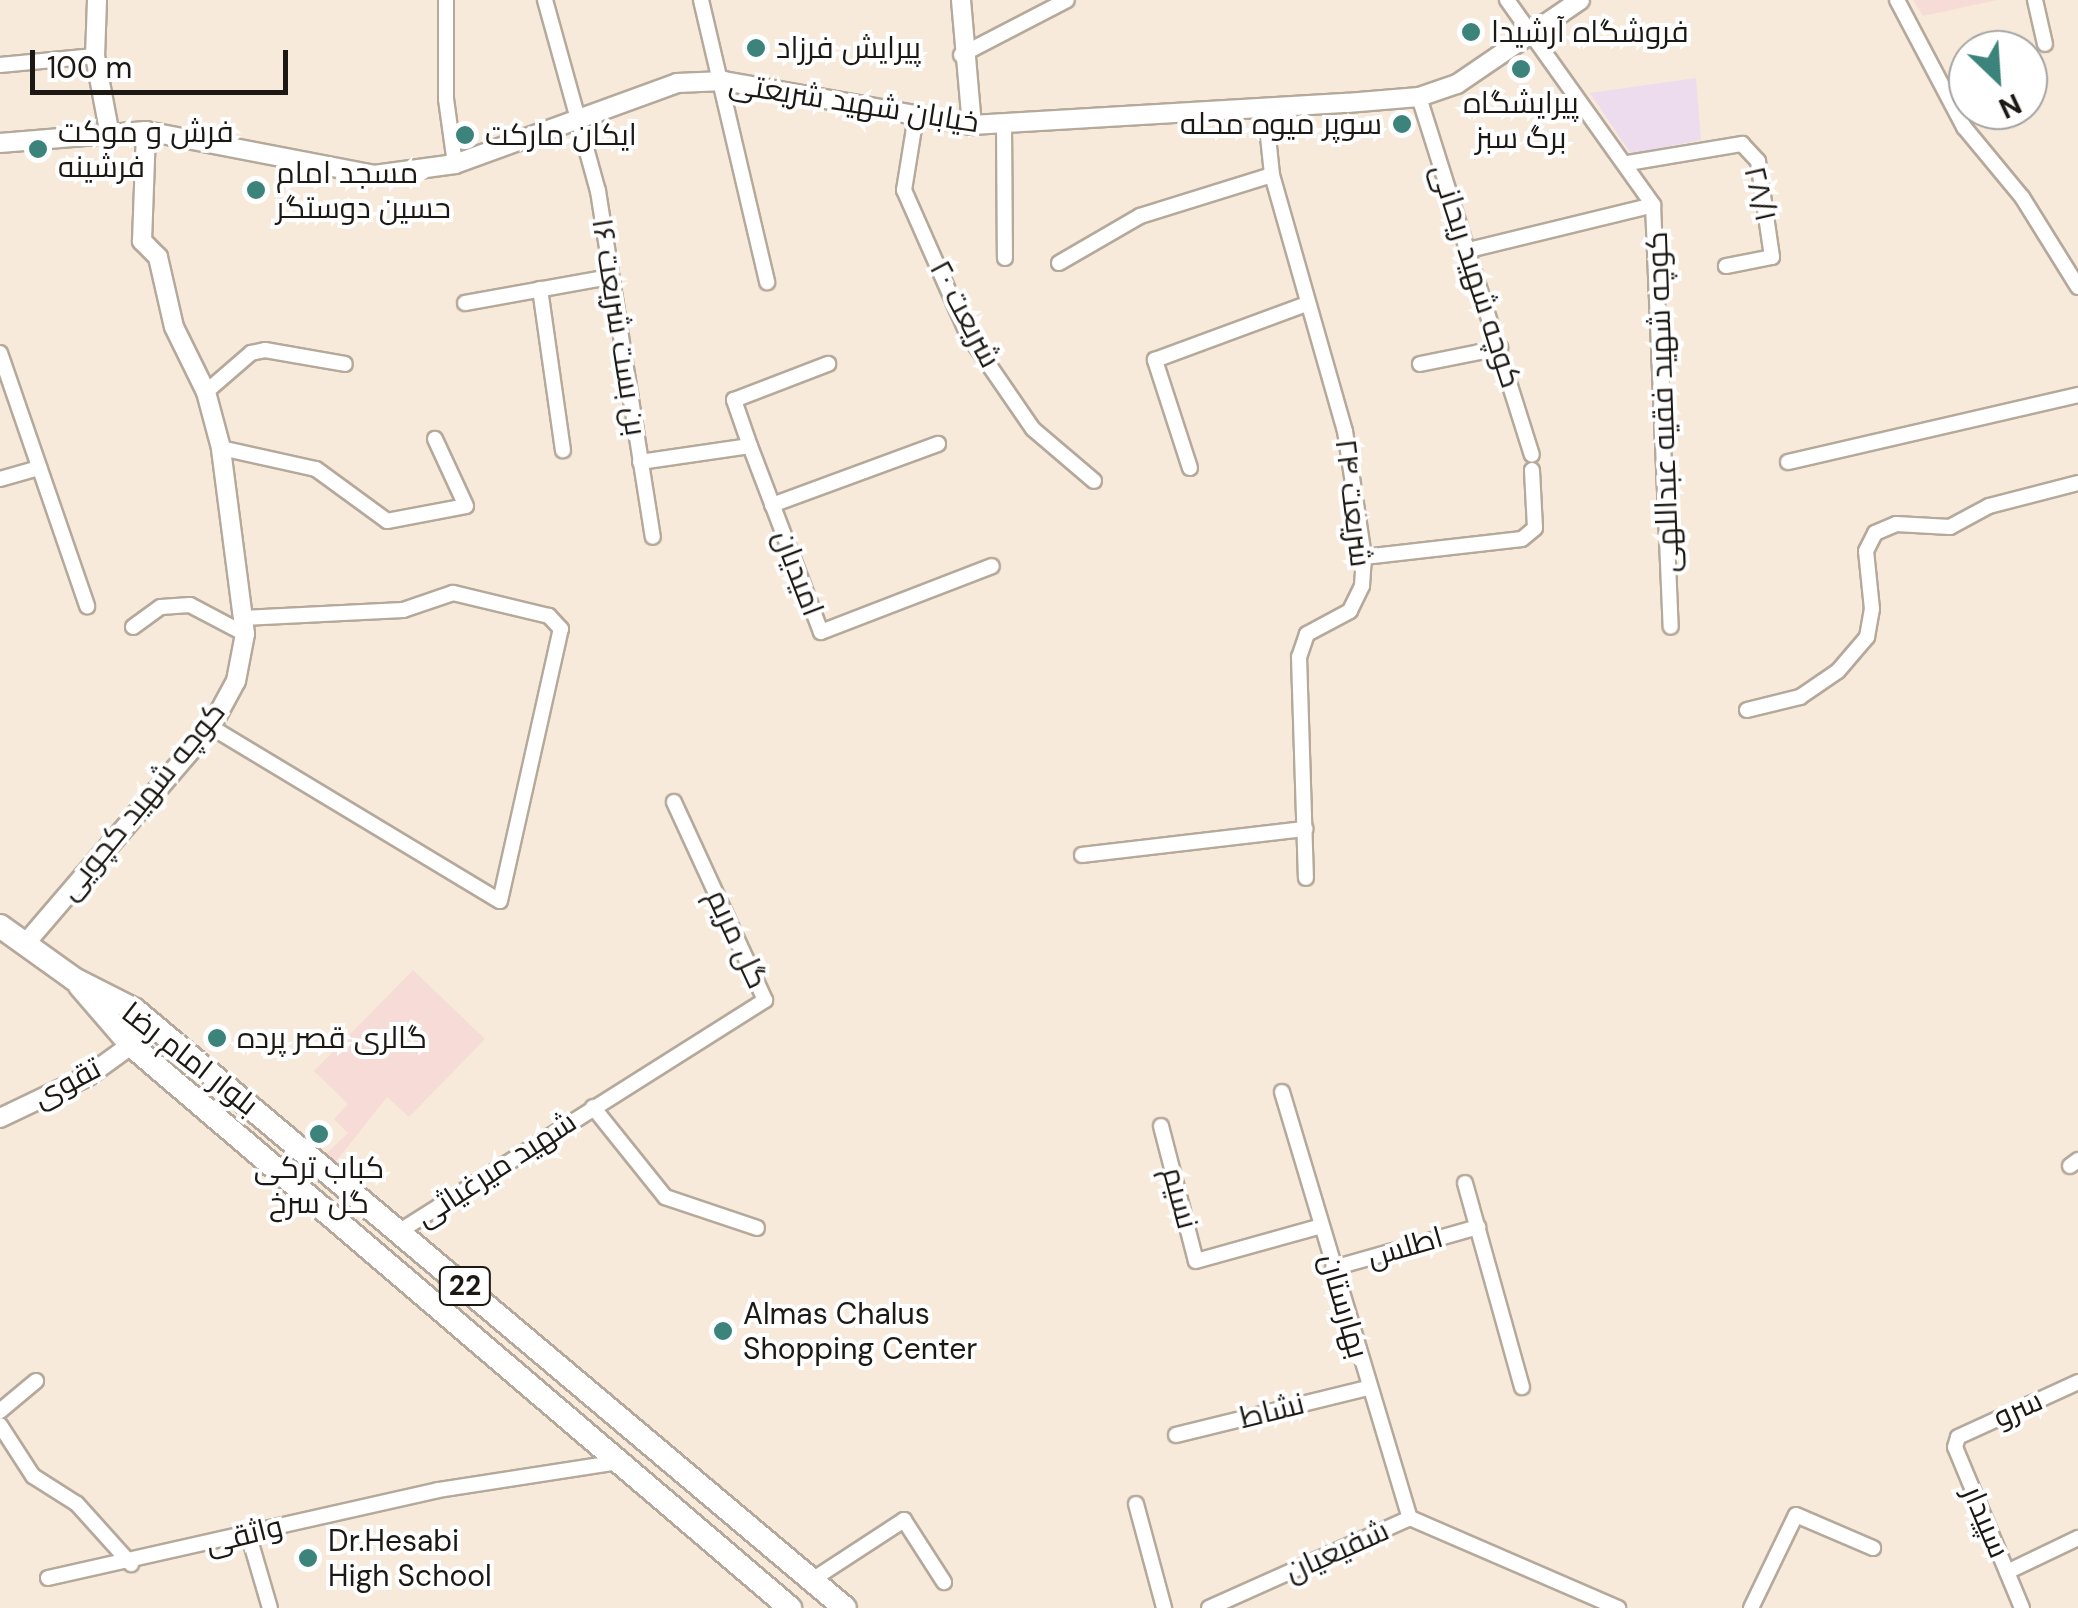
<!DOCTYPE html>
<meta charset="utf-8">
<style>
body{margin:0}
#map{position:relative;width:2078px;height:1608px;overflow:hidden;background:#f7eadb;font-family:"DM Sans",Cairo,sans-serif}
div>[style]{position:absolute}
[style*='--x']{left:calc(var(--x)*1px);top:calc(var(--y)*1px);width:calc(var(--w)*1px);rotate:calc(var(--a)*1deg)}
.industrial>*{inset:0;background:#eddced}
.education>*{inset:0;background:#f6dbd6}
.roads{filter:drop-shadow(2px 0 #b5a99b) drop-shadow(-2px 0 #b5a99b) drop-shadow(0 2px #b5a99b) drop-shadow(0 -2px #b5a99b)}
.minor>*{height:14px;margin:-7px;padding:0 7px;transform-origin:7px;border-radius:7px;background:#fff}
.tertiary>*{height:18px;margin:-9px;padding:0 9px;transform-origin:9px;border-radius:9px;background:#fff}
.primary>*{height:22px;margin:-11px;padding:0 11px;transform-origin:11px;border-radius:11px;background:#fff}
.dots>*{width:28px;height:28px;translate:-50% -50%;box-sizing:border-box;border:5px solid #fff;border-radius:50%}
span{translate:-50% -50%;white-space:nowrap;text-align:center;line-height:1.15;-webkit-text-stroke:8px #fff;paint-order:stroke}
.shield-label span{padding:2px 8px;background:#fff;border:2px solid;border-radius:8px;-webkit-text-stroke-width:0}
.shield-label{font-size:28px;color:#1c1813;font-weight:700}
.poi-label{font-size:30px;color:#1c1813}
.left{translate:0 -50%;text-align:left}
.right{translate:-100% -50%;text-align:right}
.street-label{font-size:30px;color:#1c1813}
.north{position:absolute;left:1948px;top:30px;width:100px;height:100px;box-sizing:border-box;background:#fff;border:2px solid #a4a3a1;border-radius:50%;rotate:155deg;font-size:28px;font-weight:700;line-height:40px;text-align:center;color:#1c1813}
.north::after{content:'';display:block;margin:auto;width:35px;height:45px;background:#3c837c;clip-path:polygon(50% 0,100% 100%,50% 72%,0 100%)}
.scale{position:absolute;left:30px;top:50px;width:258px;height:45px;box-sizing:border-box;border:5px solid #1c1813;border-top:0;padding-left:12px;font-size:30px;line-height:35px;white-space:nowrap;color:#1c1813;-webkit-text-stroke:8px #fff;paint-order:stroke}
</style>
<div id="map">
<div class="industrial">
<i style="clip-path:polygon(1696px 78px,1701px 140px,1631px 154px,1590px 93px)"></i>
</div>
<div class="education">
<i style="clip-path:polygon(1913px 0,1997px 0,1923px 16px)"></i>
<i style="clip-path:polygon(413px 970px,485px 1039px,409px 1117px,387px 1097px,334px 1164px,325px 1155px,348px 1133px,334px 1119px,348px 1104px,314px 1071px)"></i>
</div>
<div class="roads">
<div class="minor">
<i style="--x:446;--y:0;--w:99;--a:90"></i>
<i style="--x:446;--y:99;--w:66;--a:82.1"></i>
<i style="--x:545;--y:0;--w:198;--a:74.5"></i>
<i style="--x:598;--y:191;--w:350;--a:81"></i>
<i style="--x:701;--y:0;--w:290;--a:76.8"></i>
<i style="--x:1507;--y:0;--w:252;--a:54.5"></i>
<i style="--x:1653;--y:205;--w:422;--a:87.6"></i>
<i style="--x:1897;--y:0;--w:144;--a:62.2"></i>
<i style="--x:1964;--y:127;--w:91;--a:50.4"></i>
<i style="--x:2022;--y:197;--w:106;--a:58.1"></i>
<i style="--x:2035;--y:0;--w:45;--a:77.2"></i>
<i style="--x:961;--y:55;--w:119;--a:-27.4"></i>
<i style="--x:0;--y:65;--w:95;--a:-5.4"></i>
<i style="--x:1419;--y:97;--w:375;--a:72.5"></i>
<i style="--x:1265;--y:108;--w:67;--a:84"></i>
<i style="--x:1272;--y:175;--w:266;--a:74.1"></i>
<i style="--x:1345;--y:431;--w:127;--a:81.4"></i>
<i style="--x:1364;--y:557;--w:29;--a:94"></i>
<i style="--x:1362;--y:586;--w:28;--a:116"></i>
<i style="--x:1350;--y:611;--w:49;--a:151.9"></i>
<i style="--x:1307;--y:634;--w:24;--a:109"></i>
<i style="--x:1299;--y:657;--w:221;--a:88.2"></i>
<i style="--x:916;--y:116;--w:75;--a:99.2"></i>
<i style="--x:904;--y:190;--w:156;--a:66.2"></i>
<i style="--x:967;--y:333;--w:116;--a:55.5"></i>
<i style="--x:1033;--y:429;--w:80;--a:40.4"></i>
<i style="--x:1004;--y:125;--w:133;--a:89.6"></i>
<i style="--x:1628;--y:163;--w:116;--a:-9.5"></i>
<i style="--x:1742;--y:144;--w:23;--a:47"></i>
<i style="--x:1758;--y:161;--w:97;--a:81.7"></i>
<i style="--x:1772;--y:257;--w:47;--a:168.9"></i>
<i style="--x:1469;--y:250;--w:189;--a:-13.7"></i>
<i style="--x:1059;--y:263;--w:94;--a:-30.1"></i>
<i style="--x:1140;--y:216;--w:138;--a:-17.3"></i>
<i style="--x:540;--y:289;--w:163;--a:81.9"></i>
<i style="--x:465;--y:303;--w:146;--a:-10.2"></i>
<i style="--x:0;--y:353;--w:268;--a:71"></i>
<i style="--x:1420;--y:364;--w:82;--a:-11.3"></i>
<i style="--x:206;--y:392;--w:60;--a:-40.9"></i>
<i style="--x:251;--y:353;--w:14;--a:-12"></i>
<i style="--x:265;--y:350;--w:81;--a:9.9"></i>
<i style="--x:750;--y:446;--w:49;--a:-109.2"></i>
<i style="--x:734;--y:400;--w:101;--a:-21"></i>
<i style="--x:221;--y:448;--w:97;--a:12.5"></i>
<i style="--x:316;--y:469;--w:88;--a:36.2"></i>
<i style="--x:387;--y:521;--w:80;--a:-10.8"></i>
<i style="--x:466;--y:506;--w:74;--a:-114.8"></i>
<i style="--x:640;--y:462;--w:111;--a:-8.3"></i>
<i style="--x:750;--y:446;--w:199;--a:69.1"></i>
<i style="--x:821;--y:632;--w:183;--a:-21.1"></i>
<i style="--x:1788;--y:462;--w:298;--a:-13"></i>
<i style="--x:1190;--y:468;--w:114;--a:-108"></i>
<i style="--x:1155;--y:360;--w:161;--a:-20.3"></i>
<i style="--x:0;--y:479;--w:41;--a:-15.8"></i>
<i style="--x:772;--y:505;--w:177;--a:-20.2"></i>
<i style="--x:1364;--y:557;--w:159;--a:-6.5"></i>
<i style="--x:1522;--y:539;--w:17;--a:-40"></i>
<i style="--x:1535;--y:528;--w:58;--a:-93"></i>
<i style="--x:133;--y:627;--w:34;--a:-36"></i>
<i style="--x:161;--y:607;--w:29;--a:-4"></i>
<i style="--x:190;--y:605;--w:62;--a:27.8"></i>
<i style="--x:1747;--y:710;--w:55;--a:-13.8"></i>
<i style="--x:1800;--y:697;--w:46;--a:-34.4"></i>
<i style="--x:1838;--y:671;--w:45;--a:-49.5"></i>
<i style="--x:1867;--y:637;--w:28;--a:-80"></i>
<i style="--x:1872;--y:609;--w:58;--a:-95.9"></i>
<i style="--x:1866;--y:551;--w:20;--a:-63"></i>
<i style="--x:1875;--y:533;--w:23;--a:-23"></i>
<i style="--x:1896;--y:524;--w:54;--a:3.2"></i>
<i style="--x:1950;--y:527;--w:44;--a:-28.3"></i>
<i style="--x:1989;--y:506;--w:92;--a:-14.5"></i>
<i style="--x:211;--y:727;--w:337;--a:31.1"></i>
<i style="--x:500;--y:901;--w:279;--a:-77.4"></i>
<i style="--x:561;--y:629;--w:18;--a:-133"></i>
<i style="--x:549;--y:616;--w:99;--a:-166.5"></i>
<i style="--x:453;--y:593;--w:53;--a:161.2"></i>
<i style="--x:403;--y:610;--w:160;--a:177.1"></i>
<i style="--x:1082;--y:855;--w:225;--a:-6.7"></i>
<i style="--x:1282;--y:1092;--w:445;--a:73.3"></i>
<i style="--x:593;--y:1107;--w:115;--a:51.3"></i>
<i style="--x:665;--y:1197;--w:97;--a:18.6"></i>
<i style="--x:1161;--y:1126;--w:139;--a:75.5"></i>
<i style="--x:1196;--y:1261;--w:130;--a:-15.6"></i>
<i style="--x:2070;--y:1166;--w:10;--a:-37"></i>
<i style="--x:1465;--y:1183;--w:212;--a:74.4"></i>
<i style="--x:400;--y:1231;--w:432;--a:-32.3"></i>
<i style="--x:765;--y:1000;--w:218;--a:-114.7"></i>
<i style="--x:1333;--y:1268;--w:151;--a:-15.8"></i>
<i style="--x:0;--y:1411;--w:47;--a:-39.8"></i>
<i style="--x:0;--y:1425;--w:61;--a:57.1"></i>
<i style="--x:33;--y:1476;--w:52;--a:32.5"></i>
<i style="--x:77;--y:1504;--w:81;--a:48"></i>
<i style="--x:1176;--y:1435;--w:197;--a:-13.8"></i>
<i style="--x:1136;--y:1504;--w:108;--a:74.9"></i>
<i style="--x:1410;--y:1518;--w:227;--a:23.4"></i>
<i style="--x:248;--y:1533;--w:78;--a:73.7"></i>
<i style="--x:2007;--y:1572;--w:79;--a:-25.6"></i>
<i style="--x:48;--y:1578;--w:400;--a:-12.7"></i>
<i style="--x:438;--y:1490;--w:182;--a:-8.8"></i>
<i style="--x:812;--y:1580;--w:110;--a:-33.1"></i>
<i style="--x:904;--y:1520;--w:74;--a:57.2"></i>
<i style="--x:1209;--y:1608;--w:220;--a:-24.1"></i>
<i style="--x:1751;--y:1608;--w:103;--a:-64.2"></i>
<i style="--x:1796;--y:1515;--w:84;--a:23.2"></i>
<i style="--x:2022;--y:1608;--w:174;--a:-112.6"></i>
<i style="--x:1955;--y:1447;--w:10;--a:-73"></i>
<i style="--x:1958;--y:1437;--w:132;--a:-24.6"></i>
</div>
<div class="tertiary">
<i style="--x:97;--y:0;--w:56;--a:92"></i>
<i style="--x:95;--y:56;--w:75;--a:79.3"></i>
<i style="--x:961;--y:0;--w:125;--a:85"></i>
<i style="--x:0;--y:143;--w:146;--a:-4.7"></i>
<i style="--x:146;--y:131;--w:232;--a:10.9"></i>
<i style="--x:374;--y:175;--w:82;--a:-7.7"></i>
<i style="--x:455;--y:164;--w:236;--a:-20"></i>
<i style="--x:677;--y:83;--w:47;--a:-2.4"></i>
<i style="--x:724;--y:81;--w:252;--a:10.1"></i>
<i style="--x:972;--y:125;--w:376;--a:-3.4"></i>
<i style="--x:1347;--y:103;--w:72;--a:-4.8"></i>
<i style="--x:1419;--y:97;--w:40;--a:-18.9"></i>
<i style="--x:1457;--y:84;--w:149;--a:-34.3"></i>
<i style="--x:25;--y:944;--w:286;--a:-49.4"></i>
<i style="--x:211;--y:727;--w:52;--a:-61.5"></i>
<i style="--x:236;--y:681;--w:48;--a:-79.2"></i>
<i style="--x:245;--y:634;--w:188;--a:-97.4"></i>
<i style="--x:221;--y:448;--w:58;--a:-105"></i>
<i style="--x:206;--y:392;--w:72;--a:-116.2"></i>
<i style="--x:174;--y:327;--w:72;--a:-102.9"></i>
<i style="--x:158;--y:257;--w:23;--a:-135"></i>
<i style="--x:142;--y:241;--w:110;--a:-87.9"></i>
<i style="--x:0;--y:1118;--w:98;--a:-25.5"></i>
<i style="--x:88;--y:1076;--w:53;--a:-35.8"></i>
</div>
<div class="primary">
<i style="--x:0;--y:926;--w:91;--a:35.6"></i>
<i style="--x:74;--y:979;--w:68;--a:26.9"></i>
<i style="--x:135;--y:1010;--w:928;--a:40.11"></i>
<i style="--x:80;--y:986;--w:78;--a:49.2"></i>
<i style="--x:131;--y:1045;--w:867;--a:40.51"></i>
</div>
</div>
<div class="dots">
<i style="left:1471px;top:32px;background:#3c837c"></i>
<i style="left:756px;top:48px;background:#3c837c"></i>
<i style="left:1521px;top:69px;background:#3c837c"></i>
<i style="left:1402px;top:124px;background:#3c837c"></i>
<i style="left:465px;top:135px;background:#3c837c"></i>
<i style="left:38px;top:149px;background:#3c837c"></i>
<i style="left:256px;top:190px;background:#3c837c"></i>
<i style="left:217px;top:1038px;background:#3c837c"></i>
<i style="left:319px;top:1134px;background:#3c837c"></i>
<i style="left:723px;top:1331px;background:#3c837c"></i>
<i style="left:308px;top:1558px;background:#3c837c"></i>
</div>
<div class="shield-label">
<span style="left:465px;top:1286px">22</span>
</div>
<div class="poi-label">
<span class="left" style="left:1491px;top:32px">فروشگاه آرشیدا</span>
<span class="left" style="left:776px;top:48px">پیرایش فرزاد</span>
<span style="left:1521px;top:120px">پیرایشگاه<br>برگ سبز</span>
<span class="right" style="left:1382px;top:124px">سوپر میوه محله</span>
<span class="left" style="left:58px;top:149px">فرش و موکت<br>فرشینه</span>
<span class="left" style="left:485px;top:135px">ایکان مارکت</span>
<span class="left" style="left:276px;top:190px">مسجد امام<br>حسین دوستگر</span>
<span class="left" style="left:237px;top:1038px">گالری قصر پرده</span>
<span style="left:319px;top:1185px">کباب ترکی<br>گل سرخ</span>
<span class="left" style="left:743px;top:1331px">Almas Chalus<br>Shopping Center</span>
<span class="left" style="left:328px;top:1558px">Dr.Hesabi<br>High School</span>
</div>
<div class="street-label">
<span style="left:854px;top:103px;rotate:9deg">خیابان شهید شریعتی</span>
<span style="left:1760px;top:194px;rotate:77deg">۲۸/۱</span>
<span style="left:1476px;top:276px;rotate:72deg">کوچه شهید ریحانی</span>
<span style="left:965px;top:314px;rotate:62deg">شریعت ۲۰</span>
<span style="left:619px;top:327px;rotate:81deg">بن بست شریعت ۱۶</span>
<span style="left:1663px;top:402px;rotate:-92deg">کوچه شهید فقیه عبداللهی</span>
<span style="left:1353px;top:503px;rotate:83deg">شریعت ۲۴</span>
<span style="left:798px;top:573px;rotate:69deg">امیدیان</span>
<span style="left:142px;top:801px;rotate:-51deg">کوچه شهید کچویی</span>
<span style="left:737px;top:939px;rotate:65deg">گل مریم</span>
<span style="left:190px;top:1059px;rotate:38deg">بلوار امام رضا</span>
<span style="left:67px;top:1083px;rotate:-28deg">تقوی</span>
<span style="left:496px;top:1169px;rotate:-33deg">شهید میرغیاثی</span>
<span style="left:1180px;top:1198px;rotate:75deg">نسیم</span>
<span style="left:1405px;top:1247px;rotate:-16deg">اطلس</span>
<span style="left:1344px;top:1306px;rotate:74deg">بهارستان</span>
<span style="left:2018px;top:1409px;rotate:-24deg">سرو</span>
<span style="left:1272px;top:1411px;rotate:-14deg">نشاط</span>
<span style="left:1986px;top:1522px;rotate:67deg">سپیدار</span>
<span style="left:244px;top:1535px;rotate:-14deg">واثقی</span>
<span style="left:1337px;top:1551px;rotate:-24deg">شفیعیان</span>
</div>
<div class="north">N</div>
<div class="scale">100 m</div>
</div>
